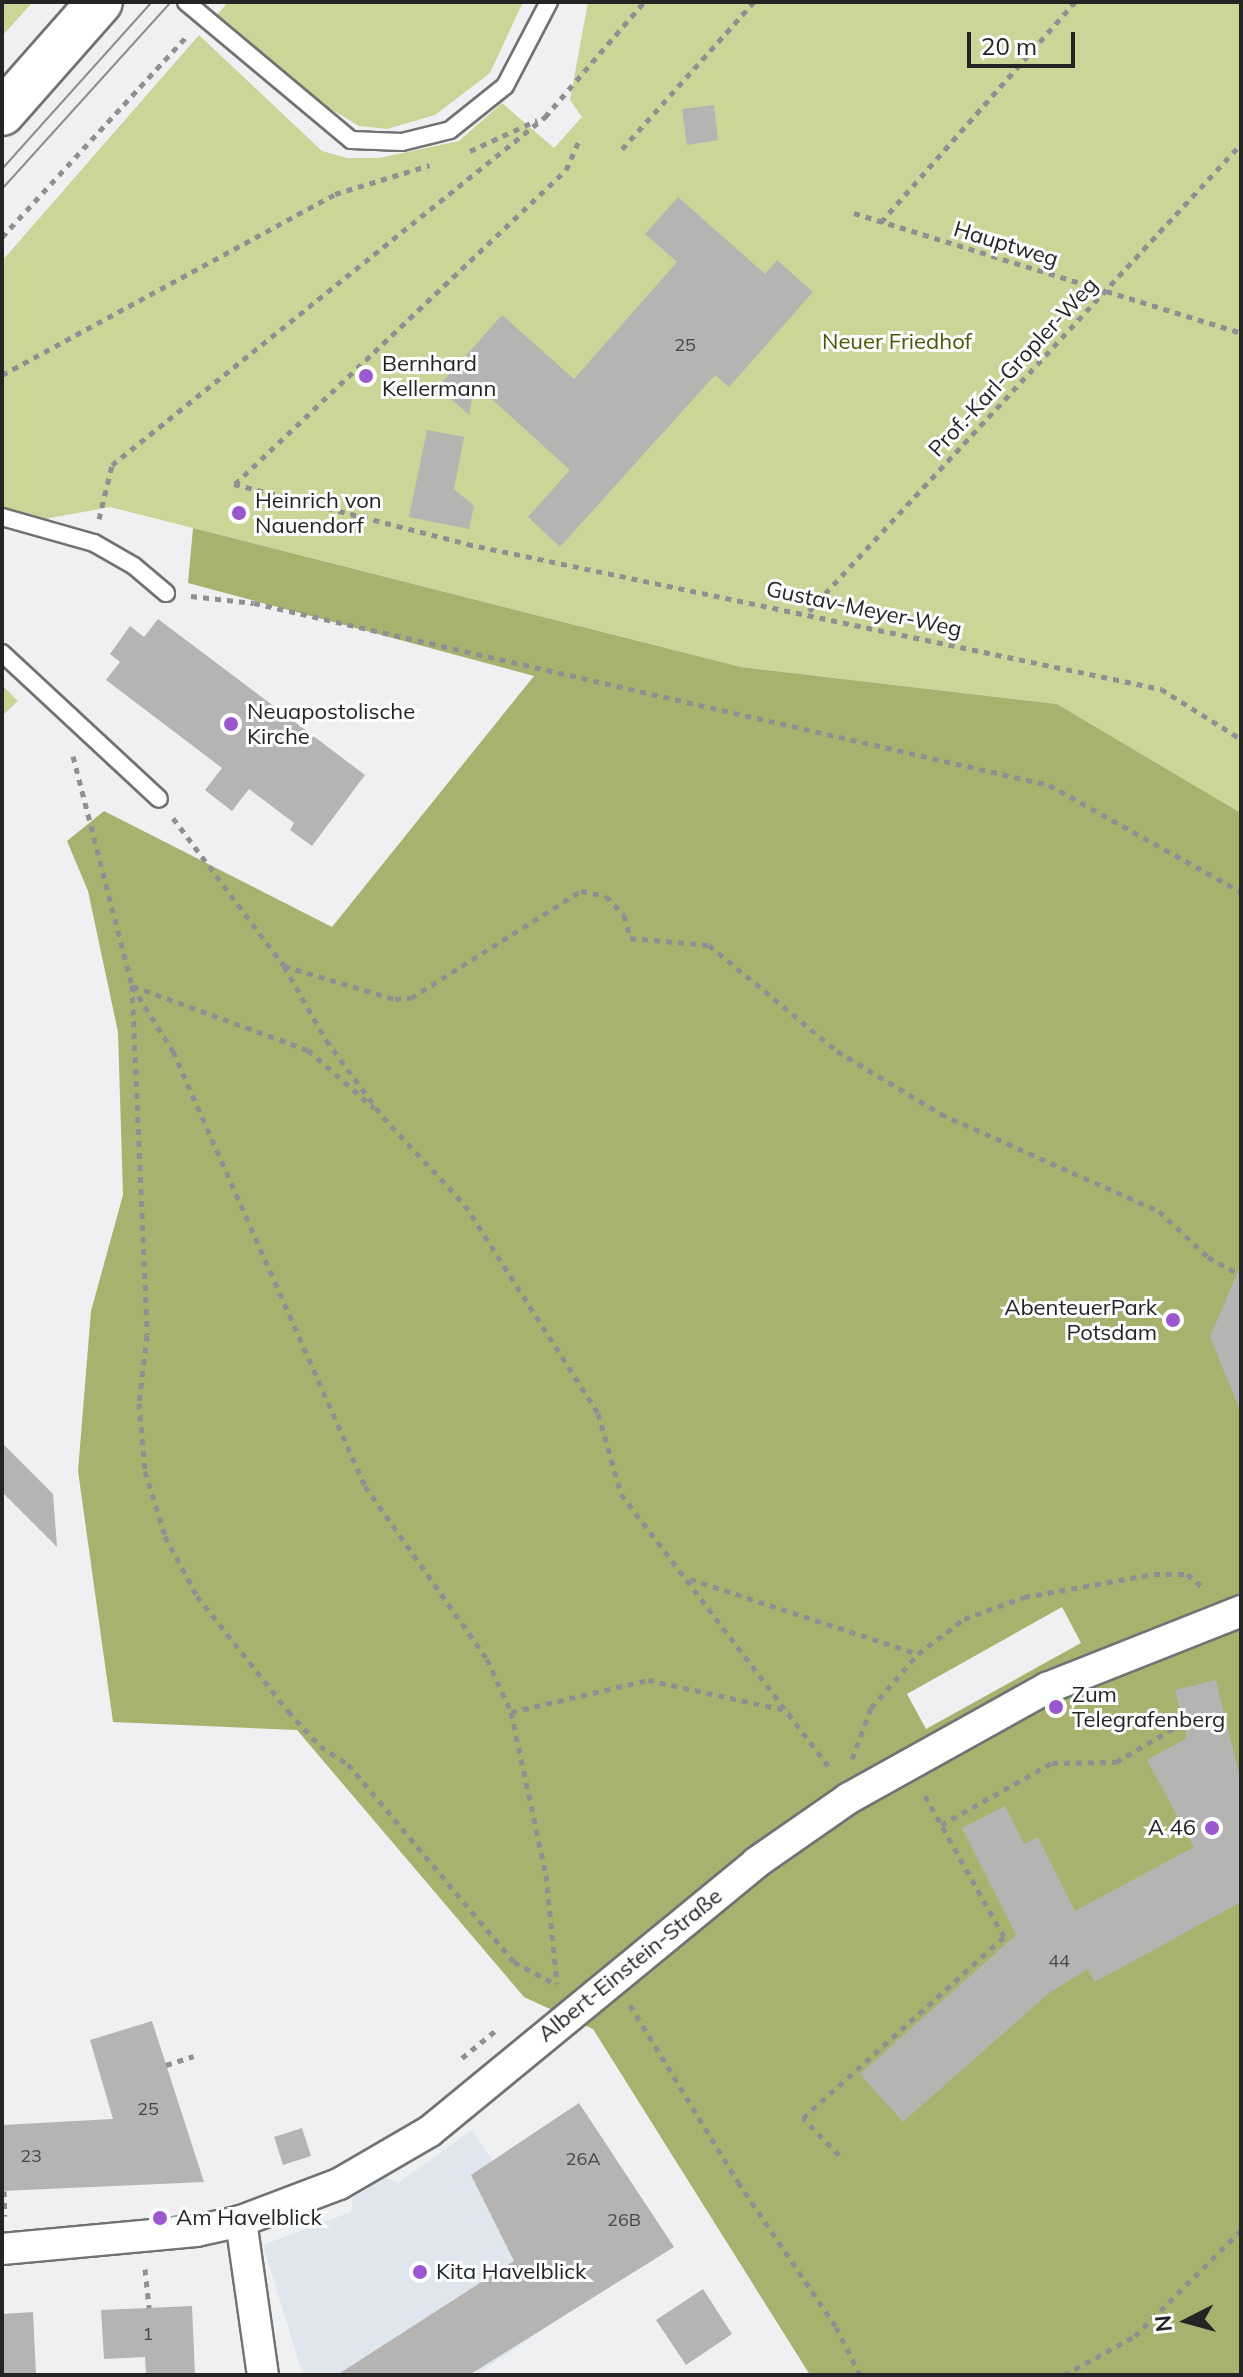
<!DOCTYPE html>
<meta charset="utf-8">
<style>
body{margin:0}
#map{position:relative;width:1243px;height:2377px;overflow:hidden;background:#eff0f2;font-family:Mulish,sans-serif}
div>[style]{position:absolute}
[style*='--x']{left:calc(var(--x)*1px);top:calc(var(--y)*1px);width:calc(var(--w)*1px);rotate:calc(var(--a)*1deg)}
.built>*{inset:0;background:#dfe6ee}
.green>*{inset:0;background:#cbd597}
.forest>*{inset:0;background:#a8b26e}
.building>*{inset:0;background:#b6b4b2}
.path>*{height:5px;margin-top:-2.5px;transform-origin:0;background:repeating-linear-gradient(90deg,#909092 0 6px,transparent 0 12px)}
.roads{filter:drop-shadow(2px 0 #717273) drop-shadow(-2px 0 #717273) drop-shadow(0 2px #717273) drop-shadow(0 -2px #717273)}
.service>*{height:16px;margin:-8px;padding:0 8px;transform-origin:8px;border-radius:8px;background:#fff}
.minor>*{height:30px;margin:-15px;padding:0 15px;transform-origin:15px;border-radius:15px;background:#fff}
.secondary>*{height:44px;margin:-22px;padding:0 22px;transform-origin:22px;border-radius:22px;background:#fff}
.tram>*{height:2px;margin:-1px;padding:0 1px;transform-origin:1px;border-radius:1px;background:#8e8e90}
.dots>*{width:22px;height:22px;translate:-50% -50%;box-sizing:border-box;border:4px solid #fcfdff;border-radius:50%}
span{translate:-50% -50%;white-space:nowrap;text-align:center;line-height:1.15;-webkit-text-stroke:6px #fcfdff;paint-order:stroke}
.number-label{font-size:18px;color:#484848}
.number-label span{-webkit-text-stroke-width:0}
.street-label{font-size:22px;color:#242425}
.park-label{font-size:22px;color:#4d5501}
.poi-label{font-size:22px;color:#242425}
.left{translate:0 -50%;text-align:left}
.right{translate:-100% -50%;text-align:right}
.frame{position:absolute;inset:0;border:4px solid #242425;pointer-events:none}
.north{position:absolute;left:1147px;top:2281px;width:80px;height:80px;-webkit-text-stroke:6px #fcfdff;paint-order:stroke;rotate:264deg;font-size:22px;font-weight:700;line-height:32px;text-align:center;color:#242425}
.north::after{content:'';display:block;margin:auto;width:28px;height:36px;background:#242425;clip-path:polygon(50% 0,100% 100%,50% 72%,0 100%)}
.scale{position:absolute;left:967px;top:32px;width:108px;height:36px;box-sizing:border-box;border:4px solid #242425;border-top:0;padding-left:10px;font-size:24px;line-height:28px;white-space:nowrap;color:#242425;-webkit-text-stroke:6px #fcfdff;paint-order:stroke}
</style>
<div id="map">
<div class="built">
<i style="clip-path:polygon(472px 2130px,587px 2300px,476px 2375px,303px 2375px,263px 2245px,351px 2212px,353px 2198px,385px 2177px,398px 2183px)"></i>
</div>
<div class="green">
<i style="clip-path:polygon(2px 2px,33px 2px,2px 36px)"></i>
<i style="clip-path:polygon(228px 2px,523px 2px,490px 73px,435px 115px,387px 129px,359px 126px,306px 94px,217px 15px)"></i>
<i style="clip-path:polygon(588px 2px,1241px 2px,1241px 813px,1057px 704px,741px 667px,110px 507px,2px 527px,2px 261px,199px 35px,322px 151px,347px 158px,379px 158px,459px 141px,502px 103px,554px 148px,582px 117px,570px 100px)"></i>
<i style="clip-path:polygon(2px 685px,18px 701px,2px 716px)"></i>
</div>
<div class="forest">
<i style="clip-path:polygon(evenodd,193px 528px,741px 667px,1057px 704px,1241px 813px,1241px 2375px,810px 2375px,593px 2029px,524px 1997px,297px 1730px,113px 1722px,78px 1471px,91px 1311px,123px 1195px,118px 1032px,88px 891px,67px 841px,104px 811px,332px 927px,534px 676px,188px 583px,193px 528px,1062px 1607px,1081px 1643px,926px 1729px,907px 1694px,1062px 1607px)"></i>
</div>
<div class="building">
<i style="clip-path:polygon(714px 105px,718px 140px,687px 145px,682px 109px)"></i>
<i style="clip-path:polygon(678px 197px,765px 274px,777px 260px,813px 292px,729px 387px,715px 375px,560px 547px,528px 517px,570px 470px,475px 384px,469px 415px,438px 387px,502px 315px,574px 379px,677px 262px,645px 234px)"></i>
<i style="clip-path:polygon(427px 430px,464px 437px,454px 489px,474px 506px,469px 529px,409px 517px)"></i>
<i style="clip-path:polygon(158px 619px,365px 775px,312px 846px,290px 830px,294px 823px,249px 789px,232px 811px,205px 790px,222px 768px,106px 680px,120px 662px,110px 654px,130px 626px,144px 637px)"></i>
<i style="clip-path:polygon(1241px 1264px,1241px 1410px,1240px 1410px,1210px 1337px)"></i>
<i style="clip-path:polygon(2px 1443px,53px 1494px,57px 1547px,2px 1492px)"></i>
<i style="clip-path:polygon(1216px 1680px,1241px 1782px,1241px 1902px,1095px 1982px,1088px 1969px,1049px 1993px,903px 2122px,860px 2074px,1016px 1935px,962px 1828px,1005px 1806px,1024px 1844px,1038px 1837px,1075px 1911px,1194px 1847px,1147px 1760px,1187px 1738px,1175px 1690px)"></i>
<i style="clip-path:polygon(152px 2021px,204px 2182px,2px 2191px,2px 2125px,113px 2119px,90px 2040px)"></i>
<i style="clip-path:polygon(579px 2103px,674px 2247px,469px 2375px,337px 2375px,514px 2261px,471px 2175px)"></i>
<i style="clip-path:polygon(302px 2128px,311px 2156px,283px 2165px,274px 2137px)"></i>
<i style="clip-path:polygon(703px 2289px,732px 2334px,686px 2365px,656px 2320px)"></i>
<i style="clip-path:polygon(192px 2306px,195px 2375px,146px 2375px,145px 2357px,104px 2359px,101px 2310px)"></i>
<i style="clip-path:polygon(33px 2312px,36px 2375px,2px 2375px,2px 2314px)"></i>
</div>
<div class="path">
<i style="--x:622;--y:149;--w:198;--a:-48.1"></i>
<i style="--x:470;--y:151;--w:74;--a:-24.8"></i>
<i style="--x:854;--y:213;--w:405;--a:17.2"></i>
<i style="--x:881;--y:222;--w:293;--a:-48.6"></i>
<i style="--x:2;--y:237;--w:275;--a:-47.4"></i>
<i style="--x:2;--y:375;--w:379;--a:-28.5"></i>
<i style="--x:335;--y:194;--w:99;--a:-17"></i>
<i style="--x:234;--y:484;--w:241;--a:14.4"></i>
<i style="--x:467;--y:544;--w:709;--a:11.8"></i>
<i style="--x:1161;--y:689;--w:94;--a:32"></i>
<i style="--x:235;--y:484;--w:456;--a:-43.5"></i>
<i style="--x:566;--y:170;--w:32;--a:-66"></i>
<i style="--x:99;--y:519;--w:56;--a:-76.5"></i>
<i style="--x:112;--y:465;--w:556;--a:-38.79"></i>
<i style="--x:545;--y:117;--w:152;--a:-49.3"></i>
<i style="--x:191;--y:596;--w:63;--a:6.3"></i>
<i style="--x:254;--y:603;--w:816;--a:12.89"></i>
<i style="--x:1049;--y:785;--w:220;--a:29.1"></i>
<i style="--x:809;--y:611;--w:636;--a:-47.23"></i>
<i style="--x:73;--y:756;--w:236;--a:75.6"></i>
<i style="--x:132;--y:985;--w:350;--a:87.5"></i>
<i style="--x:147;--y:1335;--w:68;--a:96.7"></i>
<i style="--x:139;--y:1403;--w:68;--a:85"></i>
<i style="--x:145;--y:1471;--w:68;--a:72.9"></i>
<i style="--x:165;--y:1536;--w:68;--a:61.9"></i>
<i style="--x:197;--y:1596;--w:147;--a:51.6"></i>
<i style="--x:288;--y:1711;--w:47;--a:47.6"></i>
<i style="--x:320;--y:1746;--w:33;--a:33"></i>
<i style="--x:348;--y:1764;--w:258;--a:50"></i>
<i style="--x:514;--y:1962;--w:49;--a:28.1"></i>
<i style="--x:173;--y:818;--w:185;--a:53.1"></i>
<i style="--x:284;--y:966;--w:85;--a:60.4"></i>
<i style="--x:326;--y:1040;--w:96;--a:53.5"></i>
<i style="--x:383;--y:1117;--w:120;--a:47"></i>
<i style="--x:465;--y:1205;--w:247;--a:57.4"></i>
<i style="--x:598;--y:1413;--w:84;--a:74.1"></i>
<i style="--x:621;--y:1494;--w:347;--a:52.7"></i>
<i style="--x:284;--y:966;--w:116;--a:16.6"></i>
<i style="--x:395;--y:999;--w:16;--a:-4"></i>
<i style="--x:411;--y:998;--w:201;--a:-32.2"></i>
<i style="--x:581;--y:891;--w:25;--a:11"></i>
<i style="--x:606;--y:896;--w:26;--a:47"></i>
<i style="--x:624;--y:915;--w:24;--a:75"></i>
<i style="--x:630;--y:938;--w:79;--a:5.1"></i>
<i style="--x:709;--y:945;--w:166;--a:39.6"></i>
<i style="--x:837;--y:1051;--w:122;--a:31.2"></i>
<i style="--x:941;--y:1114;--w:239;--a:24"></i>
<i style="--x:1159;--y:1211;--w:67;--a:43.2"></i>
<i style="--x:1208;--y:1257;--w:38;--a:29"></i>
<i style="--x:132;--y:986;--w:77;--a:57.8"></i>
<i style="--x:173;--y:1051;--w:475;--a:66.2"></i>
<i style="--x:365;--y:1486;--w:212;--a:54.8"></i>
<i style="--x:487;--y:1659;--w:58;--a:65.6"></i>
<i style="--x:511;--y:1712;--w:167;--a:77.9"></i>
<i style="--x:546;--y:1875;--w:109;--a:84.2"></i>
<i style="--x:133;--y:986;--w:186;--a:20.1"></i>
<i style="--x:308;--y:1050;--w:88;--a:41.3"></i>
<i style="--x:690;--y:1579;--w:240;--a:18.2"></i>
<i style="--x:511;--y:1712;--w:141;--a:-13.1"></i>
<i style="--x:648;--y:1680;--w:145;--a:12.3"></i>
<i style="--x:852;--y:1759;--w:54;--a:-69.6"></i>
<i style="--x:871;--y:1708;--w:72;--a:-49"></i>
<i style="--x:918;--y:1654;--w:58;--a:-37.3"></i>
<i style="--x:964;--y:1619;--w:64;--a:-20.1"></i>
<i style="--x:1024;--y:1597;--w:132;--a:-10"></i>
<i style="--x:1154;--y:1574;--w:33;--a:0"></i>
<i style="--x:1187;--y:1574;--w:23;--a:40"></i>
<i style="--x:941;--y:1825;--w:127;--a:-29.2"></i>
<i style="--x:1052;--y:1763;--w:64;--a:-0.9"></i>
<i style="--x:1116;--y:1762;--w:69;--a:-30.3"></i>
<i style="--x:630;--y:2005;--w:207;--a:58.6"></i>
<i style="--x:738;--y:2182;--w:175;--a:55.9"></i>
<i style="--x:836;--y:2327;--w:54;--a:63.4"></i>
<i style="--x:462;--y:2058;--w:43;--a:-39.3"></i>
<i style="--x:166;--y:2065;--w:29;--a:-18"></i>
<i style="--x:839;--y:2155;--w:52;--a:-134.2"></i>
<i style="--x:803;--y:2118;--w:270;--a:-42"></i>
<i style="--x:1004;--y:1937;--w:166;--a:-119.2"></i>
<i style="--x:4;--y:2191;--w:25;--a:88"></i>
<i style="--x:145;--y:2269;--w:39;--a:84"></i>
<i style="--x:1064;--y:2375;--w:81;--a:-28.8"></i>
<i style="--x:1135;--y:2336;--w:150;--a:-45"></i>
</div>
<div class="roads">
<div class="service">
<i style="--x:186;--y:2;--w:215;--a:39.9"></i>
<i style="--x:351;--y:140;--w:51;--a:2.2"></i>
<i style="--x:402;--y:142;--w:49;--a:-14"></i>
<i style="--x:450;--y:130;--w:70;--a:-38.7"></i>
<i style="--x:505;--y:86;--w:95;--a:-62.4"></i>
<i style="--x:2;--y:517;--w:96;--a:15.8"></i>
<i style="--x:94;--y:543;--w:46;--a:29.9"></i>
<i style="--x:134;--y:566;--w:42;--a:40.2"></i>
<i style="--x:2;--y:653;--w:214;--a:42.9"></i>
</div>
<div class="minor">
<i style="--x:241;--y:2221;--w:156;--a:81.9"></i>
<i style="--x:2;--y:2249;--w:195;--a:-5.3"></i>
<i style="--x:196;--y:2231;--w:46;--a:-12.5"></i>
<i style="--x:241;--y:2221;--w:105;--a:-20.7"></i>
<i style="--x:339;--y:2184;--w:105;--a:-30.2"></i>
<i style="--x:430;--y:2131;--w:423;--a:-39.4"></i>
<i style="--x:757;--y:1862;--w:112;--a:-34.8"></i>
<i style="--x:849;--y:1798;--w:227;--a:-29.1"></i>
<i style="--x:1047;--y:1688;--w:209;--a:-21.6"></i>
</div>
<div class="secondary">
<i style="--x:2;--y:113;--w:148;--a:-48.6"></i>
</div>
</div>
<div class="tram">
<i style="--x:2;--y:169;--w:224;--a:-48.1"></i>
<i style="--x:2;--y:189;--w:252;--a:-47.9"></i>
</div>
<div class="dots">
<i style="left:366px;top:376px;background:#9b57cd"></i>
<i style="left:239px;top:513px;background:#9b57cd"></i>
<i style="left:231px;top:724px;background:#9b57cd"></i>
<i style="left:1173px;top:1320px;background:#9b57cd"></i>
<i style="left:1056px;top:1707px;background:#9b57cd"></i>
<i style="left:1212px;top:1828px;background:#9b57cd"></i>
<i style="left:160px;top:2218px;background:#9b57cd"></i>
<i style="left:420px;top:2272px;background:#9b57cd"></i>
</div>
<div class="number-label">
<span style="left:685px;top:345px">25</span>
<span style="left:1059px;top:1961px">44</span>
<span style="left:148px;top:2109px">25</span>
<span style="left:31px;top:2156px">23</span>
<span style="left:583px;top:2159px">26A</span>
<span style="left:624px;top:2220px">26B</span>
<span style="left:148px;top:2334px">1</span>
</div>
<div class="street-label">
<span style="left:1006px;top:244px;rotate:17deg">Hauptweg</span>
<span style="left:1013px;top:367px;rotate:-47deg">Prof.-Karl-Gropler-Weg</span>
<span style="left:864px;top:609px;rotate:12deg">Gustav-Meyer-Weg</span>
<span style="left:630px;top:1965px;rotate:-39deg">Albert-Einstein-Straße</span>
</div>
<div class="park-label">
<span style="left:897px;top:342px">Neuer Friedhof</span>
</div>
<div class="poi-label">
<span class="left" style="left:382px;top:376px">Bernhard<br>Kellermann</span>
<span class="left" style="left:255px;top:513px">Heinrich von<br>Nauendorf</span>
<span class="left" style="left:247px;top:724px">Neuapostolische<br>Kirche</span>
<span class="right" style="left:1157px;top:1320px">AbenteuerPark<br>Potsdam</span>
<span class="left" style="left:1072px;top:1707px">Zum<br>Telegrafenberg</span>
<span class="right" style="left:1196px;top:1828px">A 46</span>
<span class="left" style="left:176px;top:2218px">Am Havelblick</span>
<span class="left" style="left:436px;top:2272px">Kita Havelblick</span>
</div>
<div class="frame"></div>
<div class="north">N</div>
<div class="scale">20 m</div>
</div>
